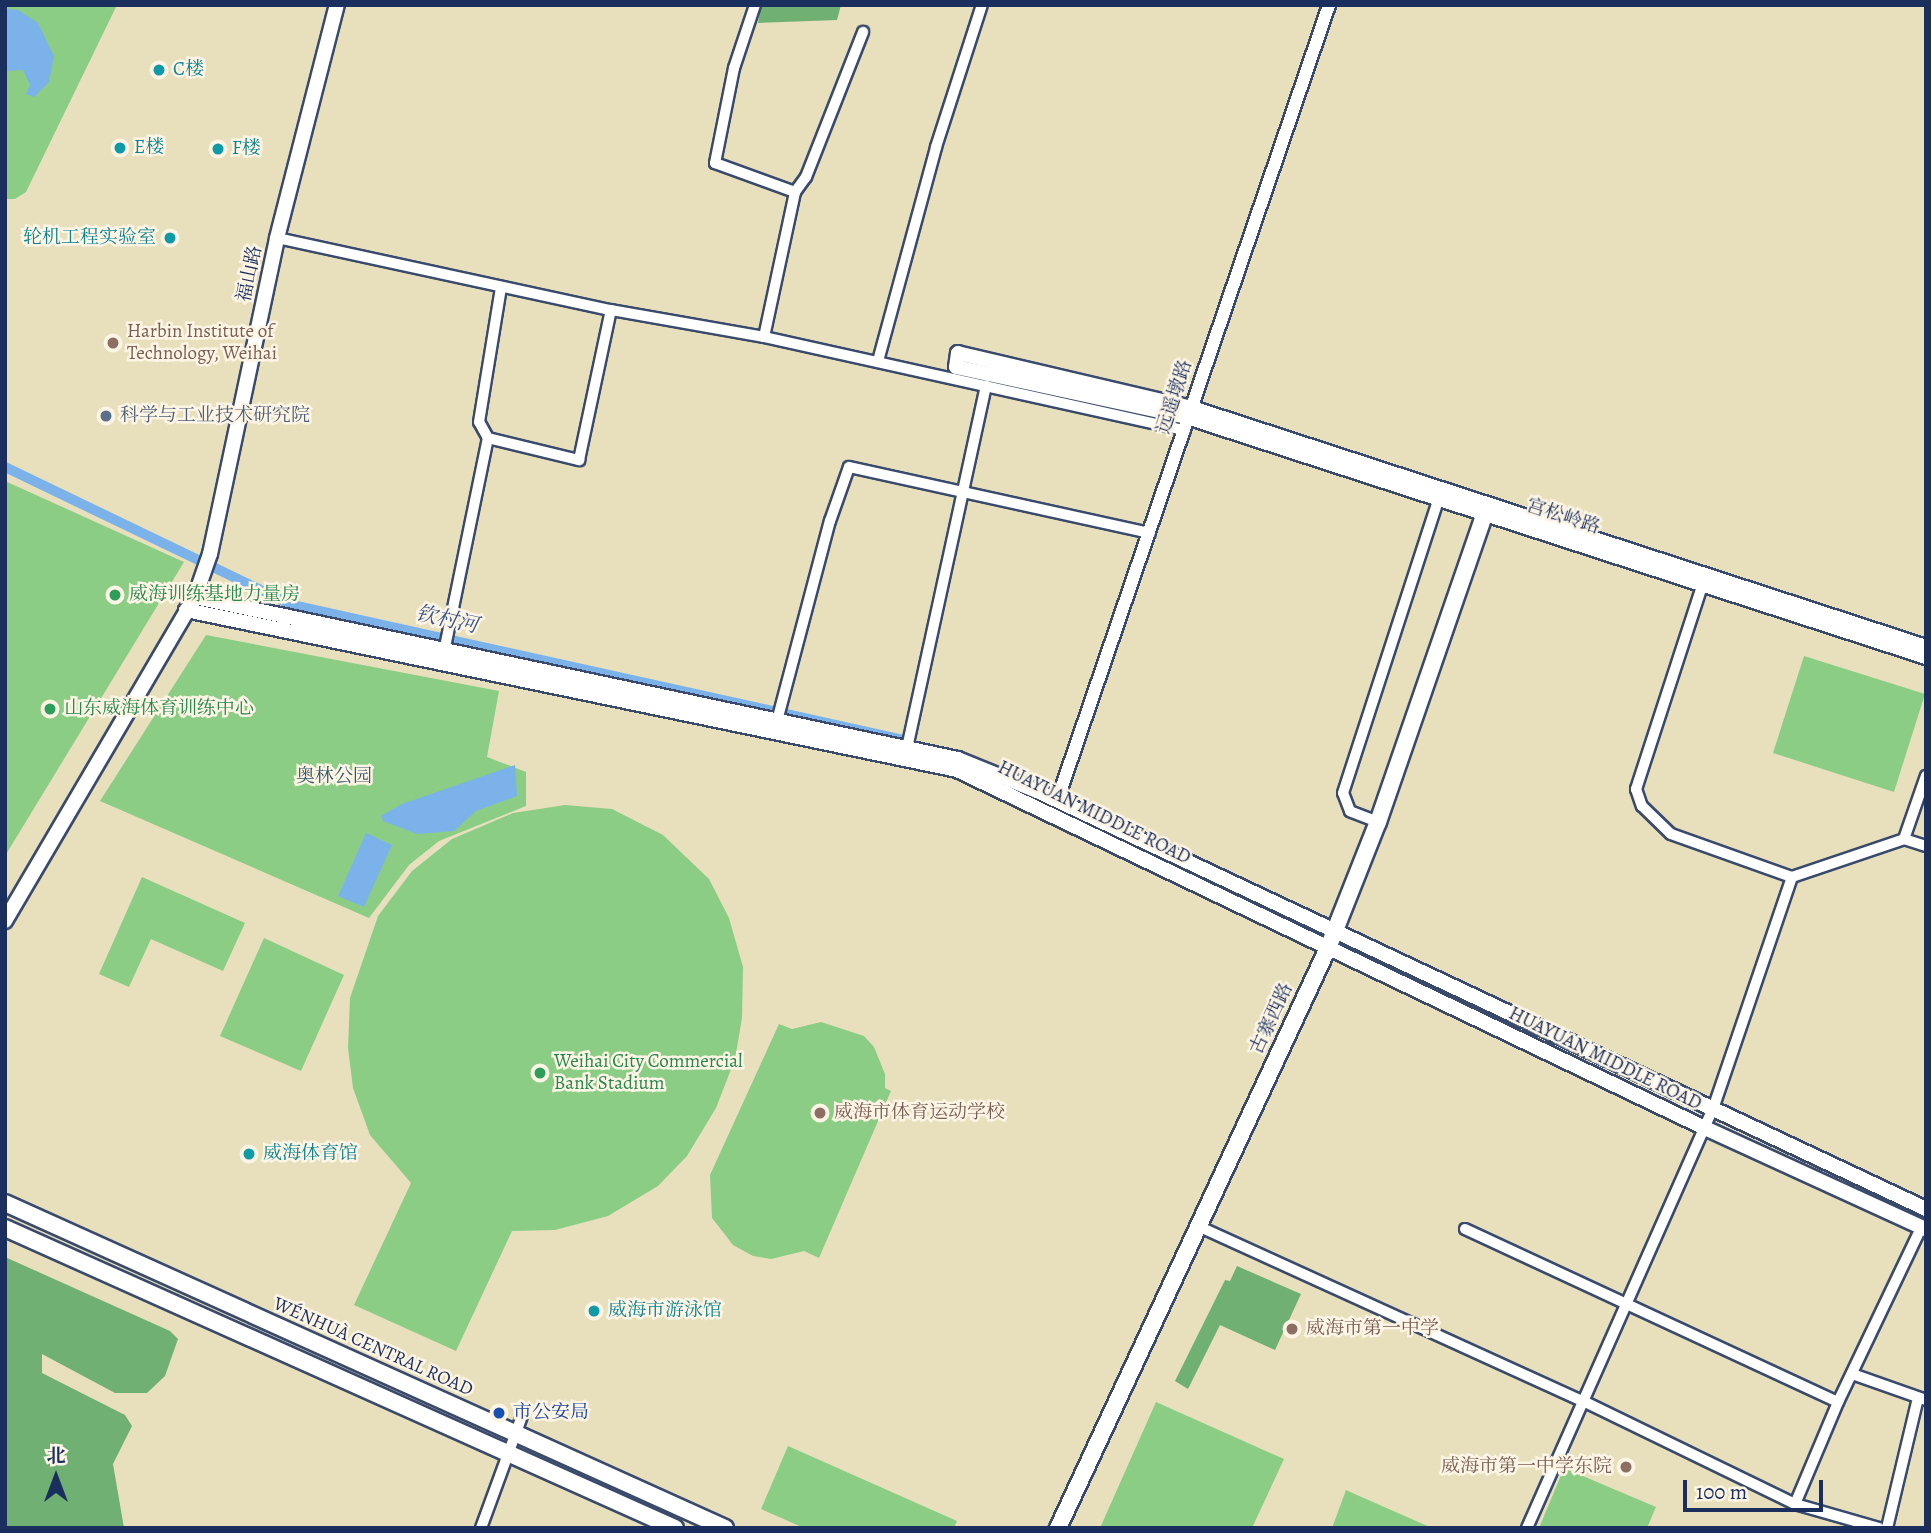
<!DOCTYPE html>
<meta charset="utf-8">
<style>
body{margin:0}
#map{position:relative;width:1931px;height:1533px;overflow:hidden;background:#e8e0bc;font-family:Alegreya,"Noto Serif SC",serif}
div>[style]{position:absolute}
[style*='--x']{left:calc(var(--x)*1px);top:calc(var(--y)*1px);width:calc(var(--w)*1px);rotate:calc(var(--a)*1deg)}
.green>*{inset:0;background:#8bcd85}
.forest>*{inset:0;background:#70b072}
.water>*{inset:0;background:#7cb2ea}
.canal>*{height:10px;margin:-5px;padding:0 5px;transform-origin:5px;border-radius:5px;background:#7cb2ea}
.roads{filter:drop-shadow(2px 0 #3a4a6c) drop-shadow(-2px 0 #3a4a6c) drop-shadow(0 2px #3a4a6c) drop-shadow(0 -2px #3a4a6c)}
.minor>*{height:10px;margin:-5px;padding:0 5px;transform-origin:5px;border-radius:5px;background:#fff}
.tertiary>*{height:12px;margin:-6px;padding:0 6px;transform-origin:6px;border-radius:6px;background:#fff}
.secondary>*{height:14px;margin:-7px;padding:0 7px;transform-origin:7px;border-radius:7px;background:#fff}
.primary>*{height:16px;margin:-8px;padding:0 8px;transform-origin:8px;border-radius:8px;background:#fff}
.dots>*{width:19px;height:19px;translate:-50% -50%;box-sizing:border-box;border:4px solid #fcf5e5;border-radius:50%}
span{translate:-50% -50%;white-space:nowrap;text-align:center;line-height:1.15;-webkit-text-stroke:5px #fcf5e5;paint-order:stroke}
.culture-label{font-size:19px;color:#0d838f}
.left{translate:0 -50%;text-align:left}
.right{translate:-100% -50%;text-align:right}
.street-label{font-size:19px;color:#1b2f5e}
.education-label{font-size:19px;color:#785e54}
.service-label{font-size:19px;color:#4e5e75}
.leisure-label{font-size:19px;color:#27864d}
.park-label{font-size:19px;color:#375668}
.transit-label{font-size:19px;color:#164399}
.water-label{font-size:21px;color:#385688;font-style:italic}
.frame{position:absolute;inset:0;border:7px solid #1b2f5e;pointer-events:none}
.north{position:absolute;left:21px;top:1442px;width:70px;height:70px;-webkit-text-stroke:5px #fcf5e5;paint-order:stroke;rotate:0deg;font-size:19px;font-weight:700;line-height:28px;text-align:center;color:#1b2f5e}
.north::after{content:'';display:block;margin:auto;width:24px;height:32px;background:#1b2f5e;clip-path:polygon(50% 0,100% 100%,50% 72%,0 100%)}
.scale{position:absolute;left:1683px;top:1480px;width:140px;height:32px;box-sizing:border-box;border:4px solid #1b2f5e;border-top:0;padding-left:9px;font-size:21px;line-height:24px;white-space:nowrap;color:#1b2f5e;-webkit-text-stroke:5px #fcf5e5;paint-order:stroke}
</style>
<div id="map">
<div class="green">
<i style="clip-path:polygon(5px 5px,117px 5px,26px 192px,15px 199px,5px 199px)"></i>
<i style="clip-path:polygon(5px 481px,184px 562px,5px 856px)"></i>
<i style="clip-path:polygon(206px 635px,499px 691px,487px 757px,526px 772px,526px 806px,439px 841px,409px 865px,369px 918px,100px 801px)"></i>
<i style="clip-path:polygon(1804px 656px,1925px 694px,1894px 792px,1773px 753px)"></i>
<i style="clip-path:polygon(565px 805px,612px 809px,663px 835px,709px 879px,729px 918px,743px 967px,742px 1018px,735px 1059px,716px 1108px,687px 1156px,658px 1186px,608px 1216px,555px 1230px,512px 1231px,456px 1351px,354px 1305px,411px 1183px,370px 1135px,353px 1088px,348px 1048px,350px 998px,378px 916px,412px 871px,452px 839px,513px 813px)"></i>
<i style="clip-path:polygon(142px 877px,245px 923px,223px 971px,151px 939px,129px 987px,99px 974px)"></i>
<i style="clip-path:polygon(264px 938px,344px 975px,301px 1071px,220px 1036px)"></i>
<i style="clip-path:polygon(821px 1022px,864px 1036px,874px 1047px,885px 1074px,885px 1088px,891px 1091px,819px 1258px,804px 1251px,771px 1259px,753px 1256px,733px 1245px,712px 1218px,710px 1175px,779px 1024px,792px 1029px)"></i>
<i style="clip-path:polygon(1156px 1402px,1284px 1459px,1252px 1528px,1100px 1528px)"></i>
<i style="clip-path:polygon(788px 1446px,957px 1521px,954px 1528px,804px 1528px,761px 1509px)"></i>
<i style="clip-path:polygon(1564px 1468px,1656px 1507px,1647px 1528px,1539px 1528px)"></i>
<i style="clip-path:polygon(1346px 1490px,1357px 1495px,1432px 1528px,1332px 1528px)"></i>
</div>
<div class="forest">
<i style="clip-path:polygon(761px 5px,841px 5px,837px 20px,758px 23px)"></i>
<i style="clip-path:polygon(5px 1257px,170px 1331px,178px 1339px,165px 1376px,147px 1393px,115px 1393px,42px 1354px,42px 1373px,125px 1415px,132px 1426px,113px 1464px,124px 1528px,5px 1528px)"></i>
<i style="clip-path:polygon(1237px 1266px,1301px 1294px,1275px 1350px,1220px 1325px,1188px 1389px,1175px 1381px,1225px 1280px,1230px 1281px)"></i>
</div>
<div class="water">
<i style="clip-path:polygon(5px 9px,18px 10px,38px 23px,54px 56px,49px 82px,34px 97px,26px 94px,30px 85px,23px 70px,5px 71px)"></i>
<i style="clip-path:polygon(515px 765px,517px 796px,476px 811px,454px 831px,417px 834px,383px 821px,381px 816px,402px 804px)"></i>
<i style="clip-path:polygon(366px 833px,392px 845px,364px 907px,338px 896px)"></i>
</div>
<div class="canal">
<i style="--x:5;--y:467;--w:318;--a:25.7"></i>
<i style="--x:292;--y:605;--w:627;--a:12.44"></i>
</div>
<div class="roads">
<div class="minor">
<i style="--x:755;--y:5;--w:66;--a:108.4"></i>
<i style="--x:734;--y:68;--w:97;--a:101.3"></i>
<i style="--x:715;--y:163;--w:85;--a:19.9"></i>
<i style="--x:277;--y:238;--w:342;--a:12.2"></i>
<i style="--x:611;--y:310;--w:155;--a:10"></i>
<i style="--x:764;--y:337;--w:431;--a:12.5"></i>
<i style="--x:764;--y:337;--w:148;--a:-77.9"></i>
<i style="--x:795;--y:192;--w:19;--a:-54"></i>
<i style="--x:806;--y:177;--w:156;--a:-68.5"></i>
<i style="--x:878;--y:361;--w:222;--a:-74.8"></i>
<i style="--x:936;--y:147;--w:149;--a:-72.1"></i>
<i style="--x:488;--y:438;--w:94;--a:13.6"></i>
<i style="--x:579;--y:460;--w:153;--a:-78"></i>
<i style="--x:1703;--y:583;--w:217;--a:108"></i>
<i style="--x:1636;--y:789;--w:18;--a:71"></i>
<i style="--x:1642;--y:806;--w:40;--a:44"></i>
<i style="--x:1671;--y:834;--w:128;--a:19.6"></i>
<i style="--x:444;--y:652;--w:218;--a:-78.4"></i>
<i style="--x:488;--y:438;--w:18;--a:-119"></i>
<i style="--x:479;--y:422;--w:137;--a:-80.7"></i>
<i style="--x:777;--y:721;--w:207;--a:-75.2"></i>
<i style="--x:830;--y:521;--w:57;--a:-70.6"></i>
<i style="--x:849;--y:467;--w:308;--a:12.4"></i>
<i style="--x:907;--y:748;--w:371;--a:-77.7"></i>
<i style="--x:1378;--y:822;--w:30;--a:-159"></i>
<i style="--x:1350;--y:811;--w:19;--a:-111"></i>
<i style="--x:1343;--y:793;--w:311;--a:-72"></i>
<i style="--x:1904;--y:839;--w:23;--a:18"></i>
<i style="--x:1198;--y:1226;--w:425;--a:24.5"></i>
<i style="--x:1585;--y:1402;--w:233;--a:25.9"></i>
<i style="--x:1795;--y:1504;--w:87;--a:15.9"></i>
<i style="--x:1465;--y:1229;--w:411;--a:24.9"></i>
<i style="--x:1852;--y:1374;--w:78;--a:19.4"></i>
<i style="--x:1795;--y:1504;--w:111;--a:-67.1"></i>
<i style="--x:1838;--y:1402;--w:186;--a:-64.5"></i>
<i style="--x:481;--y:1528;--w:119;--a:-69.9"></i>
<i style="--x:1527;--y:1528;--w:458;--a:-66.1"></i>
<i style="--x:1713;--y:1109;--w:245;--a:-71.2"></i>
<i style="--x:1792;--y:877;--w:118;--a:-18.7"></i>
<i style="--x:1904;--y:839;--w:67;--a:-70.8"></i>
<i style="--x:1887;--y:1528;--w:134;--a:-76.6"></i>
</div>
<div class="tertiary">
<i style="--x:1057;--y:801;--w:841;--a:-71.13"></i>
</div>
<div class="secondary">
<i style="--x:195;--y:597;--w:780;--a:11.99"></i>
<i style="--x:958;--y:759;--w:85;--a:22.1"></i>
<i style="--x:1037;--y:791;--w:982;--a:25.18"></i>
<i style="--x:186;--y:610;--w:787;--a:11.72"></i>
<i style="--x:957;--y:770;--w:829;--a:25.58"></i>
<i style="--x:1705;--y:1128;--w:243;--a:24.6"></i>
<i style="--x:1926;--y:647;--w:772;--a:-161.96"></i>
<i style="--x:1192;--y:408;--w:240;--a:-166.8"></i>
<i style="--x:958;--y:353;--w:14;--a:98"></i>
<i style="--x:956;--y:367;--w:236;--a:12.2"></i>
<i style="--x:1187;--y:417;--w:777;--a:17.99"></i>
<i style="--x:5;--y:921;--w:376;--a:-59.6"></i>
<i style="--x:195;--y:597;--w:46;--a:-70.8"></i>
<i style="--x:210;--y:554;--w:323;--a:-78"></i>
<i style="--x:277;--y:238;--w:241;--a:-75.6"></i>
</div>
<div class="primary">
<i style="--x:5;--y:1203;--w:790;--a:24.29"></i>
<i style="--x:5;--y:1228;--w:734;--a:24.12"></i>
<i style="--x:1058;--y:1528;--w:640;--a:-65.04"></i>
<i style="--x:1328;--y:948;--w:136;--a:-68.4"></i>
<i style="--x:1378;--y:822;--w:327;--a:-70.9"></i>
</div>
</div>
<div class="dots">
<i style="left:159px;top:70px;background:#0f9aa8"></i>
<i style="left:120px;top:148px;background:#0f9aa8"></i>
<i style="left:218px;top:149px;background:#0f9aa8"></i>
<i style="left:170px;top:238px;background:#0f9aa8"></i>
<i style="left:113px;top:343px;background:#8d6e63"></i>
<i style="left:106px;top:416px;background:#5c6f8a"></i>
<i style="left:115px;top:595px;background:#2e9e5b"></i>
<i style="left:50px;top:709px;background:#2e9e5b"></i>
<i style="left:540px;top:1073px;background:#2e9e5b"></i>
<i style="left:820px;top:1113px;background:#8d6e63"></i>
<i style="left:249px;top:1154px;background:#0f9aa8"></i>
<i style="left:594px;top:1311px;background:#0f9aa8"></i>
<i style="left:1292px;top:1329px;background:#8d6e63"></i>
<i style="left:499px;top:1413px;background:#1a4fb4"></i>
<i style="left:1626px;top:1467px;background:#8d6e63"></i>
</div>
<div class="culture-label">
<span class="left" style="left:173px;top:70px">C楼</span>
<span class="left" style="left:134px;top:148px">E楼</span>
<span class="left" style="left:232px;top:149px">F楼</span>
<span class="right" style="left:156px;top:238px">轮机工程实验室</span>
<span class="left" style="left:263px;top:1154px">威海体育馆</span>
<span class="left" style="left:608px;top:1311px">威海市游泳馆</span>
</div>
<div class="street-label">
<span style="left:250px;top:274px;rotate:-78deg">福山路</span>
<span style="left:1175px;top:397px;rotate:-72deg">远遥墩路</span>
<span style="left:1563px;top:517px;rotate:18deg">宫松岭路</span>
<span style="left:1094px;top:813px;rotate:26deg">HUAYUAN MIDDLE ROAD</span>
<span style="left:1272px;top:1019px;rotate:-65deg">古寨西路</span>
<span style="left:1605px;top:1059px;rotate:26deg">HUAYUAN MIDDLE ROAD</span>
<span style="left:373px;top:1347px;rotate:24deg">WÉNHUÀ CENTRAL ROAD</span>
</div>
<div class="education-label">
<span class="left" style="left:127px;top:343px">Harbin Institute of<br>Technology, Weihai</span>
<span class="left" style="left:834px;top:1113px">威海市体育运动学校</span>
<span class="left" style="left:1306px;top:1329px">威海市第一中学</span>
<span class="right" style="left:1612px;top:1467px">威海市第一中学东院</span>
</div>
<div class="service-label">
<span class="left" style="left:120px;top:416px">科学与工业技术研究院</span>
</div>
<div class="leisure-label">
<span class="left" style="left:129px;top:595px">威海训练基地力量房</span>
<span class="left" style="left:64px;top:709px">山东威海体育训练中心</span>
<span class="left" style="left:554px;top:1073px">Weihai City Commercial<br>Bank Stadium</span>
</div>
<div class="park-label">
<span style="left:334px;top:777px">奥林公园</span>
</div>
<div class="transit-label">
<span class="left" style="left:513px;top:1413px">市公安局</span>
</div>
<div class="water-label">
<span style="left:447px;top:619px;rotate:12deg">钦村河</span>
</div>
<div class="frame"></div>
<div class="north">北</div>
<div class="scale">100 m</div>
</div>
